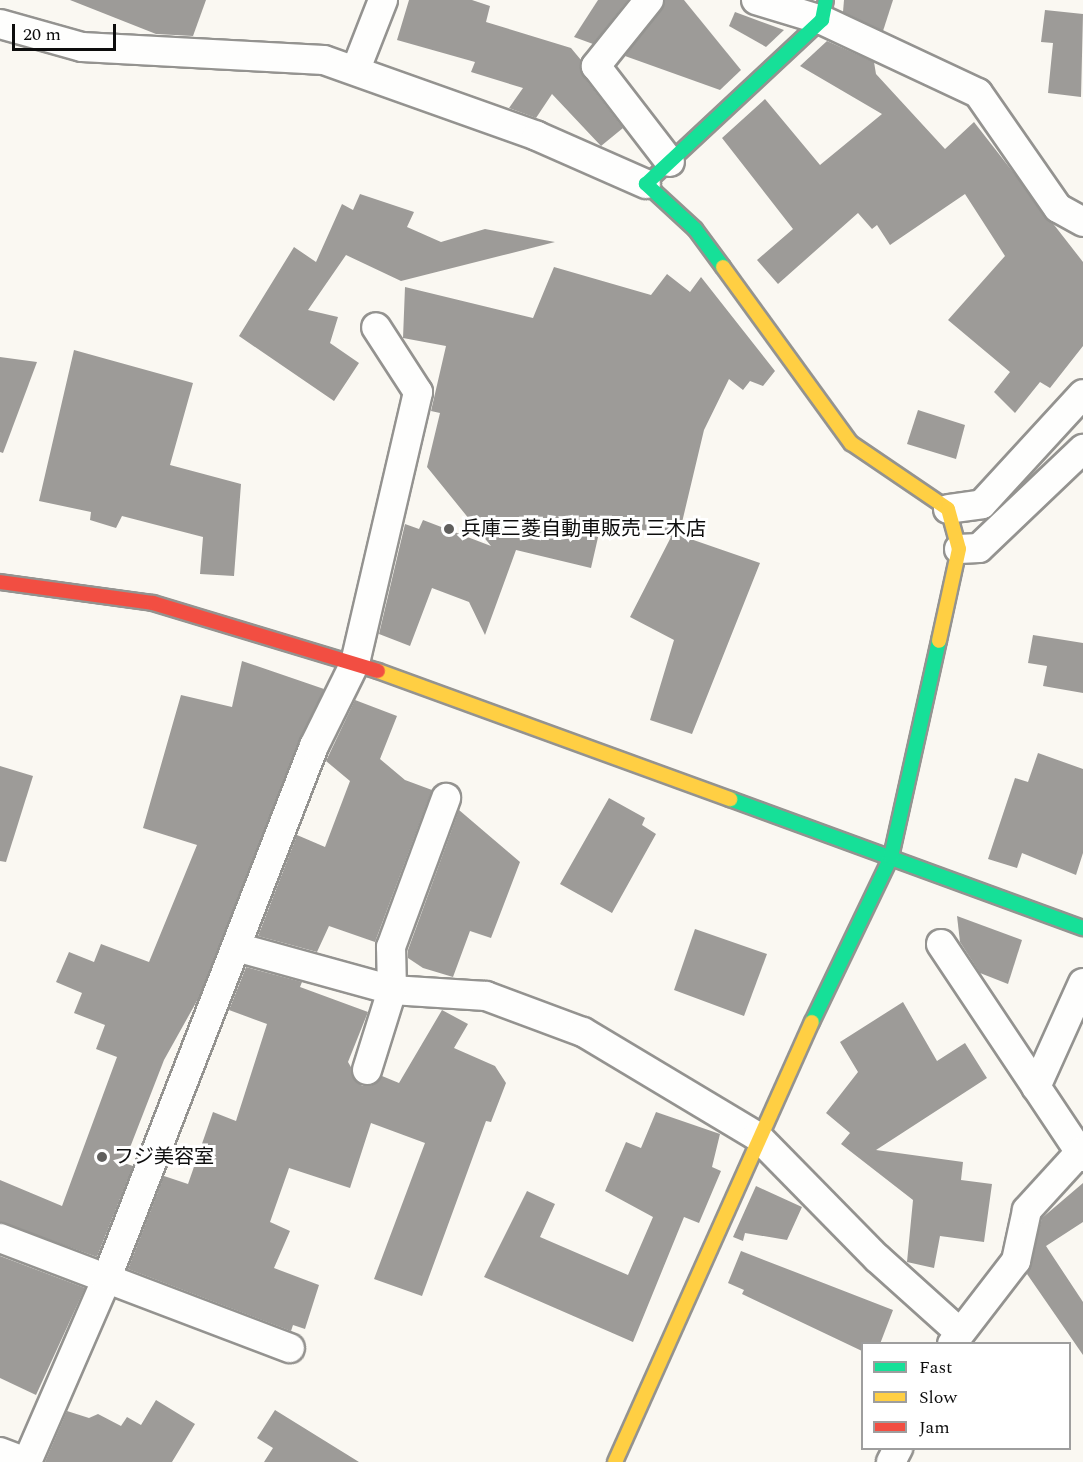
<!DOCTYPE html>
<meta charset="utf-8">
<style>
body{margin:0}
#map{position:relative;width:1083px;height:1462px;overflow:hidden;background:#faf8f2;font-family:Spectral,"Noto Sans JP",serif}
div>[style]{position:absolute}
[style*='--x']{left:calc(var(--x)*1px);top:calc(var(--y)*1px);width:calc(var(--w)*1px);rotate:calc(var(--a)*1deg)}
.building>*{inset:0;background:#9d9b98}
.roads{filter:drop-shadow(2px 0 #949390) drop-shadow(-2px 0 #949390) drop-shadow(0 2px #949390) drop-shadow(0 -2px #949390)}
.street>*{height:28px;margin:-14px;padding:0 14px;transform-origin:14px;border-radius:14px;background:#fefefd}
.fast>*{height:14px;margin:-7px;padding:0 7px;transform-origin:7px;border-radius:7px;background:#16e098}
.slow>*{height:14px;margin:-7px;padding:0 7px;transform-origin:7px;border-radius:7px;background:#ffcf43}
.jam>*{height:14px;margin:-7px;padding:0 7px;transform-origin:7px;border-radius:7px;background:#f24e42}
.dots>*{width:16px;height:16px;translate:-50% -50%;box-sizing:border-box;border:3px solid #fff;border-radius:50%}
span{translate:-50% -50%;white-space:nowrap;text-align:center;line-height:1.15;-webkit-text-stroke:6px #fff;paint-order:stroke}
.poi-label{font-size:20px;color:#0d0d0d}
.left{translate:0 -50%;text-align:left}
.legend{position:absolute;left:861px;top:1342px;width:210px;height:108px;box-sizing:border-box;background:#fff;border:2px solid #9e9e9e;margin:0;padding:8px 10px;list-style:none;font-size:18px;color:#0d0d0d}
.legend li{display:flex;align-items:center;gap:12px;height:30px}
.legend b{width:30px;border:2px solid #9e9e9e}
.scale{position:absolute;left:12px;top:24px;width:104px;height:27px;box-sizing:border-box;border:3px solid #0d0d0d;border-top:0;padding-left:8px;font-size:18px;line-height:21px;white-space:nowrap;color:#0d0d0d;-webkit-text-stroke:4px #fff;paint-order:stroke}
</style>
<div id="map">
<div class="building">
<i style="clip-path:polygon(70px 0,206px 0,193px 36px,156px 34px)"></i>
<i style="clip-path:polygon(409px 0,472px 0,490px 6px,486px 22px,571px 48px,581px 60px,583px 76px,623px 128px,601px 146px,552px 94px,536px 118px,509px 108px,523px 88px,471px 72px,475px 62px,397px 40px)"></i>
<i style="clip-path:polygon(598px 0,628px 0,593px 44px,574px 37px)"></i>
<i style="clip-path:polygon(665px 0,684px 0,741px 70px,720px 90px,625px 56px)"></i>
<i style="clip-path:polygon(844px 0,893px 0,883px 31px,843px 12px)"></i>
<i style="clip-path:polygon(1045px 10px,1083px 14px,1081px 97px,1048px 93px,1053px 43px,1041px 42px)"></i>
<i style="clip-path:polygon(735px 12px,784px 30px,766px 47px,729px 26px)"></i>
<i style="clip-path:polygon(827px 41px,874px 62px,876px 74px,945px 149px,974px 122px,1083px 262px,1083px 346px,1050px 388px,1040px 382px,1015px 413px,994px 392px,1010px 372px,948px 320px,1005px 256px,965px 194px,890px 245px,877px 225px,872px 229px,858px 213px,778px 284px,757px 260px,793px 229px,722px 138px,765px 99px,820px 165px,882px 114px,800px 66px)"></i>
<i style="clip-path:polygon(360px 194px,414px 212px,407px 227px,441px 242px,485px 229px,555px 242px,401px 281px,346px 255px,308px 310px,338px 317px,330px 343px,359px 363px,334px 401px,239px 336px,294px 247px,316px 262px,342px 204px,353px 210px)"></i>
<i style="clip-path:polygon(554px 267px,651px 295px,667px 274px,690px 292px,701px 277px,775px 371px,763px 386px,750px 381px,743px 390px,729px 379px,704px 430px,679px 535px,760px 563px,692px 734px,650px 720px,674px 640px,630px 617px,671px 537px,602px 520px,591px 568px,516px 550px,485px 635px,469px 602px,432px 588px,410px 646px,379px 634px,405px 524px,419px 529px,423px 520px,491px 546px,427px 467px,440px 413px,431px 411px,446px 346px,403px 338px,405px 287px,533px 318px)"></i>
<i style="clip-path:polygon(74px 350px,193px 383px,170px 465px,241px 484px,234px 576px,200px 574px,203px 537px,122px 516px,116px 528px,90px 520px,91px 512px,39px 501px)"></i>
<i style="clip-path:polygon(0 357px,37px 362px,3px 453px,0 452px)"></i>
<i style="clip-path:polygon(918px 410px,965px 425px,956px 459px,907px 444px)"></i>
<i style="clip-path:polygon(1033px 635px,1083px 643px,1083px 693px,1043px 686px,1047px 666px,1028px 663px)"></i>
<i style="clip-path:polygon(242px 661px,324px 689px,198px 999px,164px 1060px,124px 1163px,133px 1166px,97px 1257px,0 1222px,0 1180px,62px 1206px,117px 1057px,96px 1049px,105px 1025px,74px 1013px,82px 993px,56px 982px,69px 952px,94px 962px,101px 944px,149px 962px,197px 845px,143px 828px,181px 695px,232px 707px)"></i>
<i style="clip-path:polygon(355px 700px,397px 716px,380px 759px,405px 780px,432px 790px,375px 942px,329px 926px,317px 952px,258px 936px,297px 835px,325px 847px,350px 781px,326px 761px)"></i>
<i style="clip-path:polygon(1038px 753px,1083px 769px,1083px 853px,1076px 875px,1022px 853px,1017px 868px,988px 859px,1015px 778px,1028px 782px)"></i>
<i style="clip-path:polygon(0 766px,33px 776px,6px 862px,0 861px)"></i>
<i style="clip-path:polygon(609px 798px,645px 818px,642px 825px,656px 834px,612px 913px,560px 884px)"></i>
<i style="clip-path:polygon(459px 810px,520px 862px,491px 938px,470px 931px,453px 977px,423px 968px,408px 958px,408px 950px)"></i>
<i style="clip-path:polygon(957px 916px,1022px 940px,1008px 984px,980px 973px,960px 942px)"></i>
<i style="clip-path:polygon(695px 929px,767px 954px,744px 1016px,674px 990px)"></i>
<i style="clip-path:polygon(246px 967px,302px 982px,300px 987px,368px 1012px,348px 1062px,362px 1086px,371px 1086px,382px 1076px,399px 1083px,442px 1010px,468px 1024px,454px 1048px,495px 1066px,506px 1083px,491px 1122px,486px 1121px,422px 1296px,374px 1279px,425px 1143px,371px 1123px,350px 1188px,289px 1168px,270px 1222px,290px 1231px,274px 1268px,319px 1285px,305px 1329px,293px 1325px,291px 1331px,128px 1269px,164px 1176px,188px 1184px,213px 1112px,236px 1121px,267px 1024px,229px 1010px)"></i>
<i style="clip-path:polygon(903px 1002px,937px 1061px,965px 1043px,987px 1078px,876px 1150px,963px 1162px,961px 1180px,992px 1184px,984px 1242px,940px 1236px,934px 1268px,907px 1262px,913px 1200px,841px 1144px,850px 1133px,826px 1113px,858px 1072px,840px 1042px)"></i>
<i style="clip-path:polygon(656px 1112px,720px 1134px,712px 1167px,721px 1171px,699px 1223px,684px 1217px,633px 1342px,484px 1277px,527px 1191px,555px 1204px,540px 1237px,628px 1275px,653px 1217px,605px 1191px,626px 1142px,641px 1148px)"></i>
<i style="clip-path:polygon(1083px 1183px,1083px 1222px,1046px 1246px,1083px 1302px,1083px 1355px,1027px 1274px,1042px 1218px)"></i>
<i style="clip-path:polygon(756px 1186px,802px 1207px,787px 1240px,745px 1233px,743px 1241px,733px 1237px)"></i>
<i style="clip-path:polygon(741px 1251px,893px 1310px,880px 1344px,862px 1344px,862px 1351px,742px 1294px,744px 1290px,728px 1283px)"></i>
<i style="clip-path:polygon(0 1256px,85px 1288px,36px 1395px,0 1378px)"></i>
<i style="clip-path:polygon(156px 1400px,195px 1424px,172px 1462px,45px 1462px,67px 1411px,89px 1418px,98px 1414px,121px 1426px,127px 1417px,141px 1425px)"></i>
<i style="clip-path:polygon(275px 1410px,359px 1462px,264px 1462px,273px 1448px,257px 1438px)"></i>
</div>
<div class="roads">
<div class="street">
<i style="--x:649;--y:0;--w:85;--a:128.8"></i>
<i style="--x:596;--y:66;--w:121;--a:52.4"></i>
<i style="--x:756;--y:0;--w:69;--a:16.9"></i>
<i style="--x:822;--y:20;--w:172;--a:25.1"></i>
<i style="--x:978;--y:93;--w:140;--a:55.2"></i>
<i style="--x:1058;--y:208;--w:29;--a:29"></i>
<i style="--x:0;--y:24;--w:85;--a:15.7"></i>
<i style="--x:82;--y:47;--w:242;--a:3.1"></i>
<i style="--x:324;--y:60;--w:226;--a:19.6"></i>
<i style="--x:537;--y:136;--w:119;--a:23.8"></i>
<i style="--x:356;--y:69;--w:74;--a:-68.6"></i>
<i style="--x:948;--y:509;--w:34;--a:-8"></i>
<i style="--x:982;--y:504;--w:149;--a:-47.4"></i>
<i style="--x:959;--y:549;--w:20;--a:-3"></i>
<i style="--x:979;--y:548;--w:144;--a:-43.6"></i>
<i style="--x:941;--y:944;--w:256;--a:56.3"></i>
<i style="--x:236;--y:947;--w:162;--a:15.4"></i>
<i style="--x:392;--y:990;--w:94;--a:3.7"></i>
<i style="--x:486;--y:996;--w:103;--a:20.4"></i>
<i style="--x:583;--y:1032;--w:203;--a:30.9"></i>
<i style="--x:757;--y:1136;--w:171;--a:45.5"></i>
<i style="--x:877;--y:1258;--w:109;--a:42"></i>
<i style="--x:367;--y:1070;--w:84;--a:-72.6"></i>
<i style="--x:392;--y:990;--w:43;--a:-91.3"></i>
<i style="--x:391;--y:947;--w:159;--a:-69.7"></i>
<i style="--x:1036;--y:1087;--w:114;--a:-65.7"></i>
<i style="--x:0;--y:1238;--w:310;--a:20.8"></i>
<i style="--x:952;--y:1344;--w:105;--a:-52.4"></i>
<i style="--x:1016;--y:1261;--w:52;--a:-77.8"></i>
<i style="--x:1027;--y:1210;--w:79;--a:-47.6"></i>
<i style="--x:0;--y:1452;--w:28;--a:21"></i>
<i style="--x:27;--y:1462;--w:198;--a:-66.5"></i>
<i style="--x:106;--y:1280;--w:573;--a:-68.72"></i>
<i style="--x:314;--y:746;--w:93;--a:-63.7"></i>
<i style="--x:355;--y:663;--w:278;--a:-76.9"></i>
<i style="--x:418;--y:392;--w:77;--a:-122.9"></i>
<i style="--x:891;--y:1462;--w:16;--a:-63"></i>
</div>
<div class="fast">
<i style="--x:723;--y:267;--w:47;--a:-126.4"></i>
<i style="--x:695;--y:229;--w:67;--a:-137.4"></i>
<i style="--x:646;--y:184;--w:241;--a:-43"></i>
<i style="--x:822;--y:20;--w:20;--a:-79"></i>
<i style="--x:730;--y:799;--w:376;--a:20.1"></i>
<i style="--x:812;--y:1022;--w:183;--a:-64.4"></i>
<i style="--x:891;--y:857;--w:221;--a:-77.5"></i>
</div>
<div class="slow">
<i style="--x:723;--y:267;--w:218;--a:54"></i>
<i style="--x:851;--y:443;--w:117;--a:34.2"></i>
<i style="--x:948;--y:509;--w:41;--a:74.6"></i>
<i style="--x:959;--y:549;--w:94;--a:102.3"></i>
<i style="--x:378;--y:671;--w:375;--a:20"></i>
<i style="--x:615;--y:1462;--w:482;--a:-65.9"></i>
</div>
<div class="jam">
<i style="--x:0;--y:582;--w:154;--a:7.8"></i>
<i style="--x:153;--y:603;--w:235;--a:16.8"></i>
</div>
</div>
<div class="dots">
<i style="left:449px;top:529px;background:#605f5d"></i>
<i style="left:102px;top:1157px;background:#605f5d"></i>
</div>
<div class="poi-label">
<span class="left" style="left:461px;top:529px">兵庫三菱自動車販売 三木店</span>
<span class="left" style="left:114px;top:1157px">フジ美容室</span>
</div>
<ul class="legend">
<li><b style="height:8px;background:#16e098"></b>Fast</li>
<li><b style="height:8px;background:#ffcf43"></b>Slow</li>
<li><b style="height:8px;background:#f24e42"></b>Jam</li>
</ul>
<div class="scale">20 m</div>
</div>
